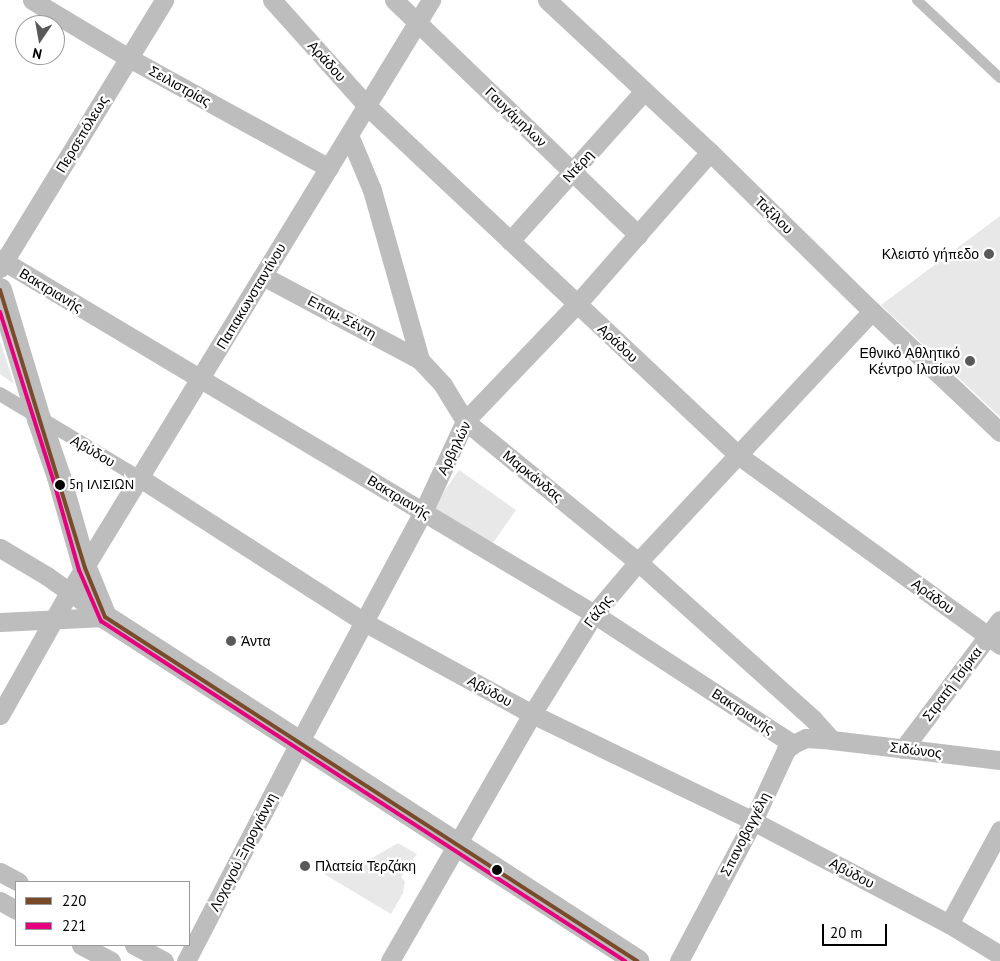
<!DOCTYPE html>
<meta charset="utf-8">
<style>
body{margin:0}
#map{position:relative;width:1000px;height:961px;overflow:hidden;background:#fff;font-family:"PT Sans",sans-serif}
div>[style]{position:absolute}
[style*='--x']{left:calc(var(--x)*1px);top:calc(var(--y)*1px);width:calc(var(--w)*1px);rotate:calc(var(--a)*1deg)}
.green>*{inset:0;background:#e8e8e8}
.service>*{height:10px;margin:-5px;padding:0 5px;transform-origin:5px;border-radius:5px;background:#bdbdbd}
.pedestrian>*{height:14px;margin:-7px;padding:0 7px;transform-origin:7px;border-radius:7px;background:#bdbdbd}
.minor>*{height:19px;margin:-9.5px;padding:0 9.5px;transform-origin:9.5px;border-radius:9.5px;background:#bdbdbd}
.tertiary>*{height:24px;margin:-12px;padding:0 12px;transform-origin:12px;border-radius:12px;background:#bdbdbd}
.bus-1>*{height:4px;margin:-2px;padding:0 2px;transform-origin:2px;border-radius:2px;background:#7a4b2a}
.bus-2>*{height:4px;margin:-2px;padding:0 2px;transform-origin:2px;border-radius:2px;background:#e5007d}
.dots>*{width:14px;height:14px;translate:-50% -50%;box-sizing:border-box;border:2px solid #fff;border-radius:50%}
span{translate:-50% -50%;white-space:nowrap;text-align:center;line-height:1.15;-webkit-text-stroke:4.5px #fff;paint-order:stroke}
.bus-label{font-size:13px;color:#000}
.left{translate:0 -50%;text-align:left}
.street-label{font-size:14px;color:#000}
.poi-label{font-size:14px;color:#000}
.right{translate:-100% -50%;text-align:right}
.legend{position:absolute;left:15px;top:881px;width:175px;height:65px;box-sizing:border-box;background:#fff;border:1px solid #999;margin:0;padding:6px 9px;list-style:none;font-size:15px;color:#000}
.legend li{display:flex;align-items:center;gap:10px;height:25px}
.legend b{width:25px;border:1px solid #999}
.north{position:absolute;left:15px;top:15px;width:50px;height:50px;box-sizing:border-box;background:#fff;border:1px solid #999;border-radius:50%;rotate:192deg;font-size:14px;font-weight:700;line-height:20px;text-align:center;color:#000}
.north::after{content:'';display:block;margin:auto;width:18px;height:22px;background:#595959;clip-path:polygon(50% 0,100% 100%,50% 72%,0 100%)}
.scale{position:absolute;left:822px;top:924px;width:65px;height:22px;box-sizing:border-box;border:2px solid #000;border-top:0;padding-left:6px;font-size:15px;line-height:18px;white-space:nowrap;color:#000;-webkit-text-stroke:4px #fff;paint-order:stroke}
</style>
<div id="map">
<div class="green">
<i style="clip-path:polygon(1000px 216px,1000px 417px,881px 305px)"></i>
<i style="clip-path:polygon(0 341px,14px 384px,0 374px)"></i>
<i style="clip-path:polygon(459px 470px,516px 510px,488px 550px,431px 510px)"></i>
<i style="clip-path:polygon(398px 843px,417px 854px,401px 877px,405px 882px,403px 893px,391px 914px,324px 874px,374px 857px)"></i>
</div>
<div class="service">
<i style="--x:917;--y:0;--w:114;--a:43.2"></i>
</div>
<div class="pedestrian">
<i style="--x:0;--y:394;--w:163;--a:31"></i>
</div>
<div class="minor">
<i style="--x:32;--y:0;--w:113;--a:30.9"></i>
<i style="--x:129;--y:58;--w:228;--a:28.8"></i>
<i style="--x:272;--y:0;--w:142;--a:48.1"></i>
<i style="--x:367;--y:106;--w:509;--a:43.25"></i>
<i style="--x:738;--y:455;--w:324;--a:35.9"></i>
<i style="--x:394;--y:0;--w:339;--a:43.9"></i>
<i style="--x:547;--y:0;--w:223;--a:43"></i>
<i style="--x:710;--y:152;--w:227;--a:44.5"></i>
<i style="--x:872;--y:311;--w:176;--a:43.4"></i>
<i style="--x:349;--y:135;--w:60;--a:67.3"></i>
<i style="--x:372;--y:190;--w:177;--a:74.2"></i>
<i style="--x:420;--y:360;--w:34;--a:47"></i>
<i style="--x:443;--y:385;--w:42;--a:58.6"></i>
<i style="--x:465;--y:421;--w:223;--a:39.2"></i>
<i style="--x:638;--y:562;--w:235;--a:41.9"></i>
<i style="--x:813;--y:719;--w:28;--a:48"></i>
<i style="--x:510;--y:241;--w:201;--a:-48.2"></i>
<i style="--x:0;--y:259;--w:692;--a:30.86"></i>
<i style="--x:594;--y:614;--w:238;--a:33.2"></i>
<i style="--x:0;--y:268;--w:314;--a:-58.5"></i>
<i style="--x:263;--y:276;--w:178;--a:28.1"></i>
<i style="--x:140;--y:478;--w:266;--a:32.7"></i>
<i style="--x:364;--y:622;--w:192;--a:28.7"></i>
<i style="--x:532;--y:714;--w:246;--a:25.8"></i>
<i style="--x:753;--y:821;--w:221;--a:27.7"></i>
<i style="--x:949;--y:924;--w:60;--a:31.3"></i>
<i style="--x:0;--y:548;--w:55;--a:30.8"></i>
<i style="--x:47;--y:576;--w:71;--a:35.3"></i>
<i style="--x:0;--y:622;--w:105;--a:-2.7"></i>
<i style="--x:0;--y:715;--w:142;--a:-60.6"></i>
<i style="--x:70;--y:591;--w:693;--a:-58.58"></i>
<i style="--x:903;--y:749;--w:161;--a:-53.1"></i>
<i style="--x:0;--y:872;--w:21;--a:28"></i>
<i style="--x:0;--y:901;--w:18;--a:29"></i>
<i style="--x:949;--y:924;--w:107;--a:-61.5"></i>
<i style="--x:81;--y:945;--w:34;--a:28"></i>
<i style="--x:134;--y:945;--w:34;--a:28"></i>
<i style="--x:186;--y:961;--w:246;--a:-62.6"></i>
<i style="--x:299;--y:743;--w:262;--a:-61.8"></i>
<i style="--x:423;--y:512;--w:100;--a:-65.2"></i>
<i style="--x:465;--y:421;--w:162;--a:-46.3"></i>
<i style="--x:577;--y:304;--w:202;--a:-48.8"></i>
<i style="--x:390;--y:961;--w:285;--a:-60.1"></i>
<i style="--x:532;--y:714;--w:118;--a:-58.2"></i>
<i style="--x:594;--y:614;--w:68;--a:-49.8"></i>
<i style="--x:638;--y:562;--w:343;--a:-47"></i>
<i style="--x:679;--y:961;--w:158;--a:-62.1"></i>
<i style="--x:753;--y:821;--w:78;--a:-65.1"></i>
<i style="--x:786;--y:750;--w:9;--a:-41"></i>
<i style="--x:793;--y:744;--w:14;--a:-25"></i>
<i style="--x:806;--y:738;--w:26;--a:4"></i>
<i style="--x:832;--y:740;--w:169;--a:6.8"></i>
</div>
<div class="tertiary">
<i style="--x:0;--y:290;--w:135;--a:73.2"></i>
<i style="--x:39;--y:419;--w:61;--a:71"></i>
<i style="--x:59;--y:477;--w:95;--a:74.1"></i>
<i style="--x:85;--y:568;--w:53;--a:67.8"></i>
<i style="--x:105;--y:617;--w:634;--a:32.89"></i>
</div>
<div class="bus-1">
<i style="--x:0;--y:290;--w:291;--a:73"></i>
<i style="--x:85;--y:568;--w:53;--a:67.8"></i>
<i style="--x:105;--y:617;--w:634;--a:32.89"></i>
</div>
<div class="bus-2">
<i style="--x:0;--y:312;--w:175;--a:72.4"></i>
<i style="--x:53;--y:479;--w:95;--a:74.1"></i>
<i style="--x:79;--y:570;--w:56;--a:66.7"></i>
<i style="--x:101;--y:621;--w:625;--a:32.98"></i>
</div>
<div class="dots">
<i style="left:989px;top:254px;background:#595959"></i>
<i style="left:970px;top:361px;background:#595959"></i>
<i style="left:60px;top:485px;background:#000"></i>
<i style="left:231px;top:641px;background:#595959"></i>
<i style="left:305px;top:866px;background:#595959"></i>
<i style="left:497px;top:870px;background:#000"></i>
</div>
<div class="bus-label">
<span class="left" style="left:69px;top:485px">5η ΙΛΙΣΙΩΝ</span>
</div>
<div class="street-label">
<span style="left:327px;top:61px;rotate:48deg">Αράδου</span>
<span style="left:180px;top:86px;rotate:29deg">Σειλιστρίας</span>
<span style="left:516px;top:117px;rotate:44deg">Γαυγάμηλων</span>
<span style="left:82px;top:134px;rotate:-59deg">Περσεπόλεως</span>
<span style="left:578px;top:166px;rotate:-48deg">Ντέρη</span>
<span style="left:774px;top:215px;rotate:44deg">Ταξίλου</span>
<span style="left:51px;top:290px;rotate:31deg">Βακτριανής</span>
<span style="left:251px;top:296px;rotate:-59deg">Παπακωνσταντίνου</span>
<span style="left:342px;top:317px;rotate:28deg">Επαμ. Σέντη</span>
<span style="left:618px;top:343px;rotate:43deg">Αράδου</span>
<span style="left:454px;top:448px;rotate:-64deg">Αρβηλών</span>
<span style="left:93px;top:451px;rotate:30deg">Αβύδου</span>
<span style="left:533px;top:476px;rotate:39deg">Μαρκάνδας</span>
<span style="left:399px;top:497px;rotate:31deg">Βακτριανής</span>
<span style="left:933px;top:596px;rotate:36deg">Αράδου</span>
<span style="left:598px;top:611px;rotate:-53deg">Γάζης</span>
<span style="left:952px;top:684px;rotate:-53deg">Στρατή Τσίρκα</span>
<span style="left:490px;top:691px;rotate:29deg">Αβύδου</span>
<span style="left:743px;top:711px;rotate:33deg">Βακτριανής</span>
<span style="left:916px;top:750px;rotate:7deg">Σιδώνος</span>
<span style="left:745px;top:834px;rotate:-63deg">Σπανοβαγγέλη</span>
<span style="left:243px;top:852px;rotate:-63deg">Λοχαγού Ξηρογιάννη</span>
<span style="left:852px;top:873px;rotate:28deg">Αβύδου</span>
</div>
<div class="poi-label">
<span class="right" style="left:979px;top:254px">Κλειστό γήπεδο</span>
<span class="right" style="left:960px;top:361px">Εθνικό Αθλητικό<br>Κέντρο Ιλισίων</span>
<span class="left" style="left:241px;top:641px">Άντα</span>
<span class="left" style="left:315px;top:866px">Πλατεία Τερζάκη</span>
</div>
<ul class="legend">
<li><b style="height:6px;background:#7a4b2a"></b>220</li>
<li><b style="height:6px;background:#e5007d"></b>221</li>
</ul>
<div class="north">N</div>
<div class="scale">20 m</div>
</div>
